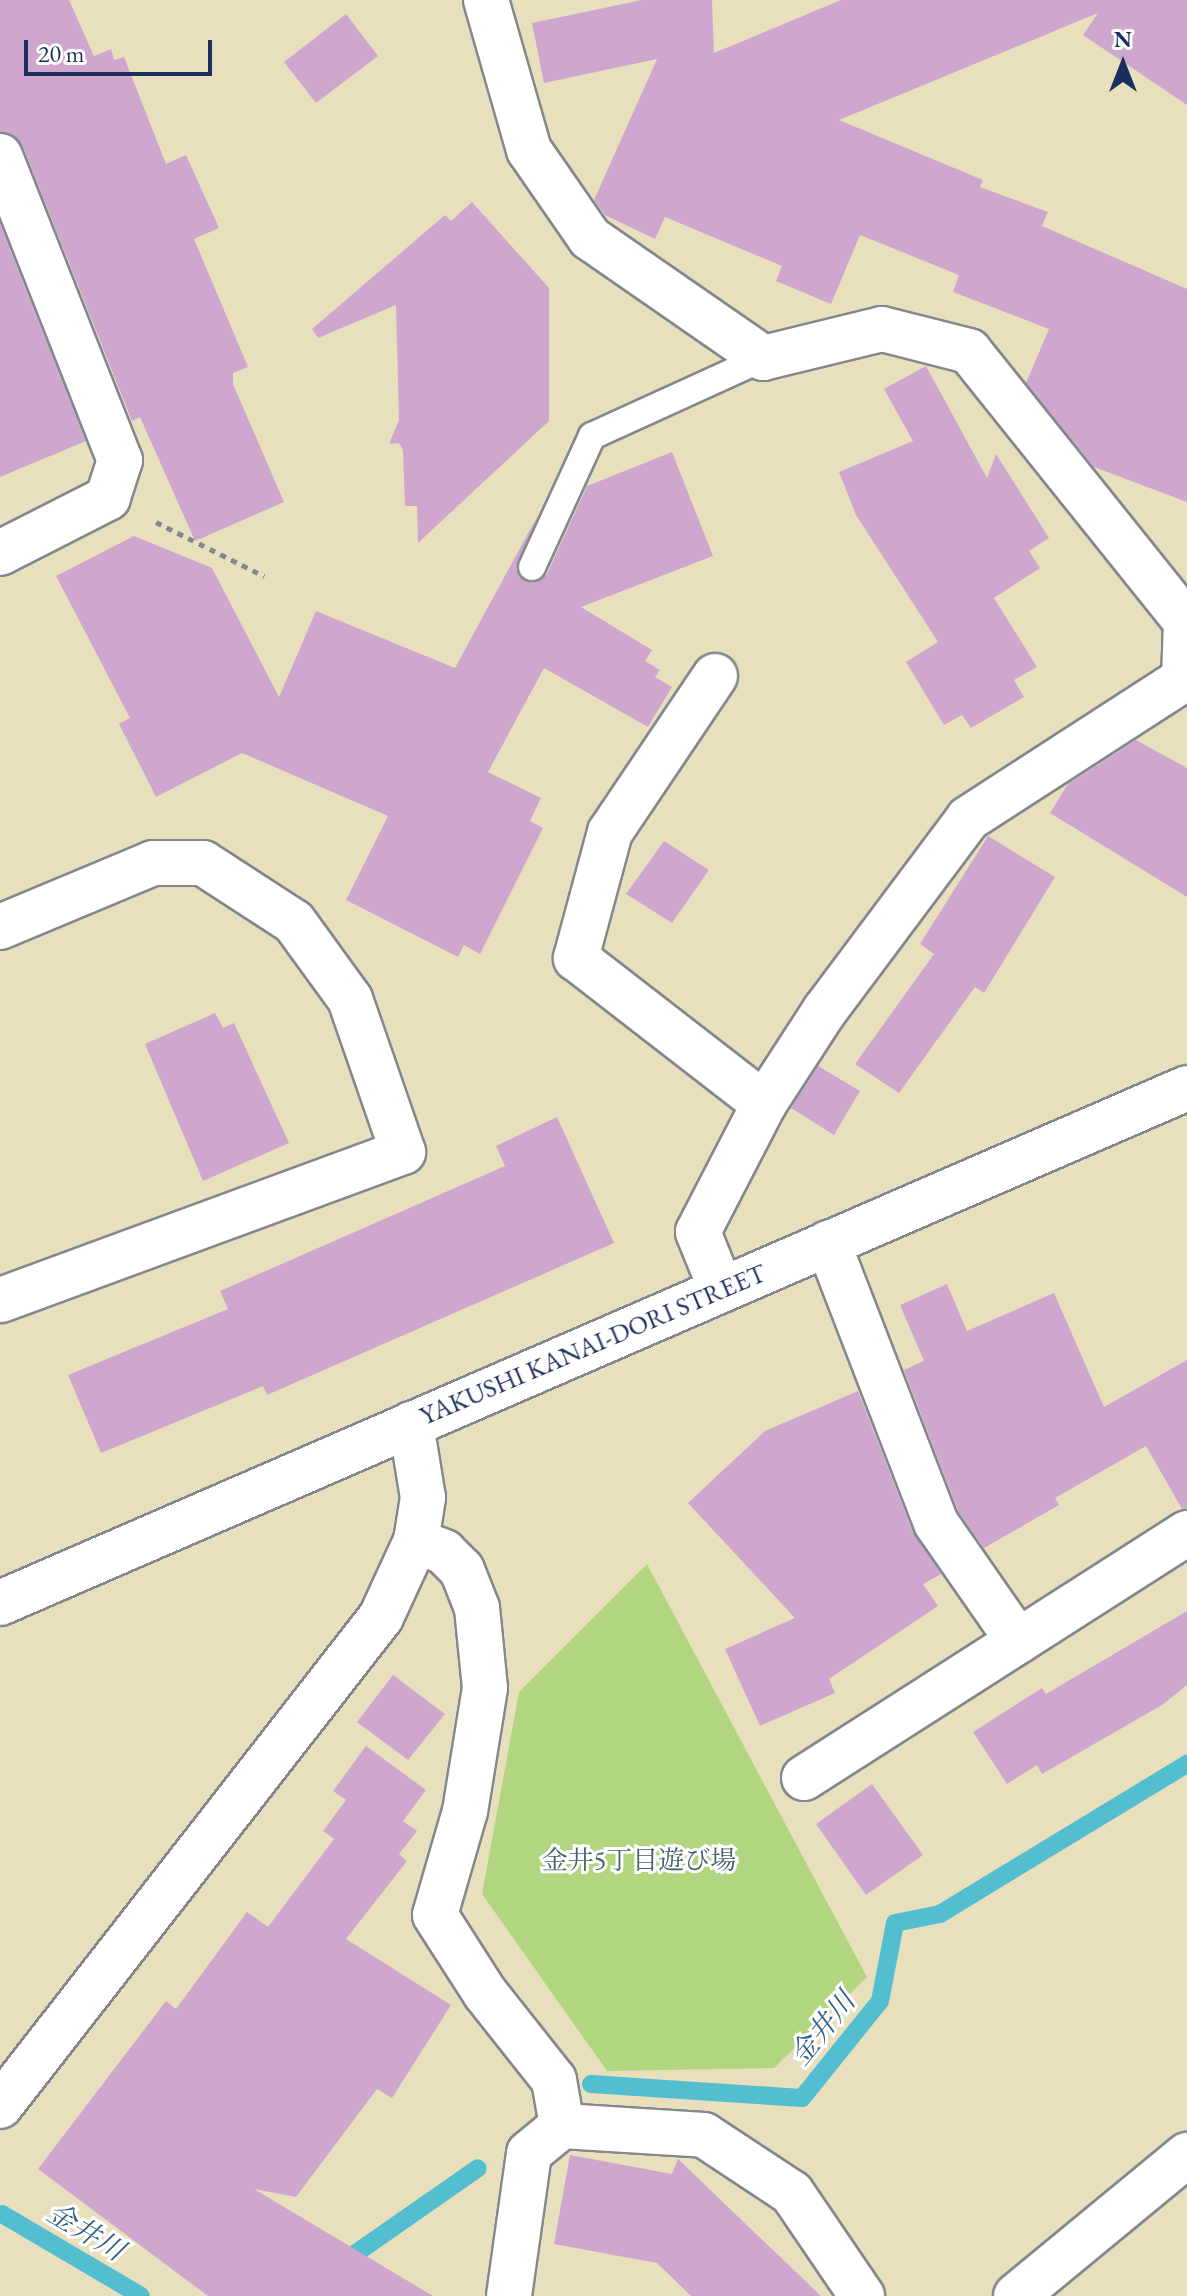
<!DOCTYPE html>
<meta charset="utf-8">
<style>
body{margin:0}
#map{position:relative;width:1187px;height:2296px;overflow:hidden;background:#e8e0bd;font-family:"EB Garamond","Noto Serif JP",serif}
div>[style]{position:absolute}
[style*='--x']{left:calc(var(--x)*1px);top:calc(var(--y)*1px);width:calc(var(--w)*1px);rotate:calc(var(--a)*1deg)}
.green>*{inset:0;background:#b2d67f}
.stream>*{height:18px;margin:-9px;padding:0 9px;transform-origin:9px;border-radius:9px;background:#54bed1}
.building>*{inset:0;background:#cfa7ce}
.path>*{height:5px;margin-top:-2.5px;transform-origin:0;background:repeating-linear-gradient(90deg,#82888e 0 6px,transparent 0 12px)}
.roads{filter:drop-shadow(2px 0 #82888e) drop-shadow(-2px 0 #82888e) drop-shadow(0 2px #82888e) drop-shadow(0 -2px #82888e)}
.service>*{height:26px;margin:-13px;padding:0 13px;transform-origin:13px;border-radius:13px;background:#fff}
.minor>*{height:44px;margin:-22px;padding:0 22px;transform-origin:22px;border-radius:22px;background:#fff}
.tertiary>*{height:44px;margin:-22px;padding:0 22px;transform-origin:22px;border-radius:22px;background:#fff}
span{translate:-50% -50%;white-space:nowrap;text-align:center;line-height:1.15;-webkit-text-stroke:6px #fff;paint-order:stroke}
.street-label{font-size:26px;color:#1b2f5e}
.park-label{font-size:26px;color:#486168}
.water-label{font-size:28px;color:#2f6186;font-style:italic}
.north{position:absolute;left:1083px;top:24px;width:80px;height:80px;-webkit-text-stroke:6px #fff;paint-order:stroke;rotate:0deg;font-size:22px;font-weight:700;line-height:32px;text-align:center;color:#1b2f5e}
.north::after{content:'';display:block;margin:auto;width:28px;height:36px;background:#1b2f5e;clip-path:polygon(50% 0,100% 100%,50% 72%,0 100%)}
.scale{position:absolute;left:24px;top:40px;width:188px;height:36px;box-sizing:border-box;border:4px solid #1b2f5e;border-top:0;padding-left:10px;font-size:24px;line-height:28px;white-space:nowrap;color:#1b2f5e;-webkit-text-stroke:6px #fff;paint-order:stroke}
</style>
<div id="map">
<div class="green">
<i style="clip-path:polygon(647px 1564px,867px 1977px,774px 2068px,607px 2071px,482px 1894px,519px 1692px)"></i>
</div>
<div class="stream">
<i style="--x:591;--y:2084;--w:211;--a:3.8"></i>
<i style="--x:802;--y:2098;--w:124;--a:-51.2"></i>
<i style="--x:880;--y:2001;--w:79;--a:-79.1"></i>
<i style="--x:895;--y:1923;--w:46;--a:-11.3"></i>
<i style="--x:940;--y:1914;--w:289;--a:-31.3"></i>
<i style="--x:2;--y:2214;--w:161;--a:30.5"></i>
<i style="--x:339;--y:2265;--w:169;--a:-34.9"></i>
</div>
<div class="building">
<i style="clip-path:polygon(0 0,69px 0,94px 56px,111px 49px,114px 60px,124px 57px,166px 164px,186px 155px,219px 228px,194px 239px,248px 367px,233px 373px,233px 384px,284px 502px,195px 541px,140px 417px,132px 421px,23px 147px,15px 136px,0 132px)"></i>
<i style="clip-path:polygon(642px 0,712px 0,714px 53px,841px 0,1187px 0,1187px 105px,1083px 35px,1098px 13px,839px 120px,983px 180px,980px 187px,1048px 212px,1042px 226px,1187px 289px,1187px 502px,1094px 467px,1026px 383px,1049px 329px,953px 292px,959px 275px,860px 235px,831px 304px,776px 281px,782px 266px,665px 217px,655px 239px,605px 215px,594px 200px,657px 59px,544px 83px,532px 23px)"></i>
<i style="clip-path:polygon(346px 14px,378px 56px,316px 103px,284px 62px)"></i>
<i style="clip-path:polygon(472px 202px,549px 288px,549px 421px,418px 543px,417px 506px,405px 506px,403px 450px,399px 443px,389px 444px,399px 420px,396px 305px,318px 338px,312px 329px,445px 215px,451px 221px)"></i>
<i style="clip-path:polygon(0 224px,86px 441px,0 477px)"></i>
<i style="clip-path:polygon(926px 366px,987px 478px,996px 454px,1049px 538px,1029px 551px,1040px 568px,994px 598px,1037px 667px,1014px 680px,1024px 697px,971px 728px,962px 715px,944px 725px,906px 662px,938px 642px,856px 515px,839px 472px,913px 441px,884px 389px)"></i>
<i style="clip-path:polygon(672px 452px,713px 556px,581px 607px,652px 650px,645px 661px,660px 670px,655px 677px,672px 687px,648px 727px,544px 668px,488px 772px,541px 798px,530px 821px,543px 828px,480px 954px,464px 945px,458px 957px,346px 900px,388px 816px,242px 753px,156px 797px,119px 724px,130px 718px,56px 576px,134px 536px,212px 568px,279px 697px,316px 611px,455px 668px,538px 515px,516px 568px,519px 577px,533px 583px,547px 574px,587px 486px)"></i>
<i style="clip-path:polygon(1136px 740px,1187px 768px,1187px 897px,1050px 813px,1068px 784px)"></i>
<i style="clip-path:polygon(988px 836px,1055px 877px,984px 993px,975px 987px,899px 1093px,855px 1064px,934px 954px,920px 944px)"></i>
<i style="clip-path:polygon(664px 841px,709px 870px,672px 923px,626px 894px)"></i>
<i style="clip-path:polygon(215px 1013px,223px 1028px,234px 1023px,289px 1143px,203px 1181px,145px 1044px)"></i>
<i style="clip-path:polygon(818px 1066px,860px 1091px,834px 1135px,791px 1108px)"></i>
<i style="clip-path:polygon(557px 1117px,614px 1243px,267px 1395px,263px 1386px,101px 1453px,68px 1375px,228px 1309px,220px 1291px,505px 1166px,496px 1146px)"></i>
<i style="clip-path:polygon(947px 1284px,967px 1331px,1054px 1293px,1104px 1407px,1187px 1360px,1187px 1508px,1182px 1509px,1146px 1446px,1055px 1498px,1059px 1505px,984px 1548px,958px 1511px,904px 1370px,924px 1361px,900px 1305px)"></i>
<i style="clip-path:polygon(858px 1391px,913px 1532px,941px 1574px,923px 1584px,938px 1606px,829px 1679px,835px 1693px,760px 1726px,725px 1649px,795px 1618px,688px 1503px,765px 1431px)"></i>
<i style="clip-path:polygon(1187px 1611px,1187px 1685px,1162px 1705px,1042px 1774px,1037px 1765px,1007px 1784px,973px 1732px,1042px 1688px,1046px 1694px)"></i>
<i style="clip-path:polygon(393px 1675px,445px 1714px,408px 1760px,357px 1722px)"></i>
<i style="clip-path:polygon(366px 1746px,426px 1790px,403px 1821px,417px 1831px,399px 1854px,407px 1861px,346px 1939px,451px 2005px,392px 2098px,377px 2089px,296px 2197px,254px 2189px,433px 2296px,208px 2296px,38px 2169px,166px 2001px,176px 2009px,247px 1912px,268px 1927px,334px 1839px,323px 1831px,346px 1800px,333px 1791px)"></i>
<i style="clip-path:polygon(872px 1784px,923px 1855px,866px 1895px,816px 1824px)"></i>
<i style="clip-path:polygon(570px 2155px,672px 2174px,678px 2159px,821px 2296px,691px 2296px,657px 2263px,554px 2244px)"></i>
</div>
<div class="path">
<i style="--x:156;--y:522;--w:121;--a:26.6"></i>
</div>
<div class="roads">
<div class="service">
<i style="--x:532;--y:567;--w:144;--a:-65.4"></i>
<i style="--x:592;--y:436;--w:188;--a:-24.5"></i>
</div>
<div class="minor">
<i style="--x:486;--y:0;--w:156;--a:74"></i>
<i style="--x:529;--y:150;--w:107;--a:55.3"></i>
<i style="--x:590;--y:238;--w:211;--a:34.7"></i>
<i style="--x:763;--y:358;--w:122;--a:-13.7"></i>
<i style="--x:882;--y:329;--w:90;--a:14.2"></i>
<i style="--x:969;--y:351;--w:347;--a:51.3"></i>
<i style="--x:1186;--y:622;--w:57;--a:92"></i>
<i style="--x:1184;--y:679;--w:257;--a:147.1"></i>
<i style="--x:968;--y:819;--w:239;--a:126.8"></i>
<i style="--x:825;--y:1010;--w:112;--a:123"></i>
<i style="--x:764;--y:1104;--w:144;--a:117.3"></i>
<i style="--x:698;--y:1232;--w:61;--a:68"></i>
<i style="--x:0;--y:156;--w:327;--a:68.5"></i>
<i style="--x:120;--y:460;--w:40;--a:108"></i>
<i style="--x:108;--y:498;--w:121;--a:153"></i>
<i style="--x:715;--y:676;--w:188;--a:123.9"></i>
<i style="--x:610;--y:832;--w:131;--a:105.1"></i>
<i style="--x:576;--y:958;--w:238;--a:37.8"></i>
<i style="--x:0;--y:927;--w:166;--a:-22.7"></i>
<i style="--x:153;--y:863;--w:50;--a:0"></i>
<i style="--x:203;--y:863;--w:108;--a:33"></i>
<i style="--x:294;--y:922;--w:95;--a:54"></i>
<i style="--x:350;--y:999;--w:162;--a:70.9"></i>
<i style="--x:403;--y:1152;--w:429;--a:159.8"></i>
<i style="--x:828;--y:1243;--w:300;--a:68.9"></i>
<i style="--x:936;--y:1523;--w:144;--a:55.2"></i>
<i style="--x:416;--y:1541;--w:30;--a:21"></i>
<i style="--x:444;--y:1552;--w:25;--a:45"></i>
<i style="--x:462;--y:1570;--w:41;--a:68.5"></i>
<i style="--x:477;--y:1608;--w:80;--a:84.3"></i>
<i style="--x:485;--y:1688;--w:125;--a:99.2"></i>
<i style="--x:465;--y:1811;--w:108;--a:106.1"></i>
<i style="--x:435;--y:1915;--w:93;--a:57.3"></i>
<i style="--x:485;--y:1993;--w:111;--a:51.6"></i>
<i style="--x:554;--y:2080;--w:47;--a:80.1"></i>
<i style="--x:562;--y:2126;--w:142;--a:3.6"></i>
<i style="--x:704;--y:2135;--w:105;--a:33.4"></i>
<i style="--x:792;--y:2193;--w:125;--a:55.8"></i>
<i style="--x:804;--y:1778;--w:455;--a:-32.6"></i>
<i style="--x:509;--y:2296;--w:144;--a:-82"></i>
<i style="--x:529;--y:2153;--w:43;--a:-39.3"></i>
<i style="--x:1016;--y:2296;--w:222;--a:-39.5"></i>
</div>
<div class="tertiary">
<i style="--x:0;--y:1603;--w:1294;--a:-23.45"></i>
<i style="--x:0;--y:2106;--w:620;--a:-52.08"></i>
<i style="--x:381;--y:1617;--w:84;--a:-65.3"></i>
<i style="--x:416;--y:1541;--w:44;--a:-80.8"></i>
<i style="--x:423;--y:1498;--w:75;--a:-99.2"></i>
</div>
</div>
<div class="street-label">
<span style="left:593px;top:1345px;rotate:-23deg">YAKUSHI KANAI-DORI STREET</span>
</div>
<div class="park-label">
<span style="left:639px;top:1861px">金井5丁目遊び場</span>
</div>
<div class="water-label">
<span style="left:822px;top:2028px;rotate:-51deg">金井川</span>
<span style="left:86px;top:2231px;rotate:31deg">金井川</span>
</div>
<div class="north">N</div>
<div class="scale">20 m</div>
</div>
